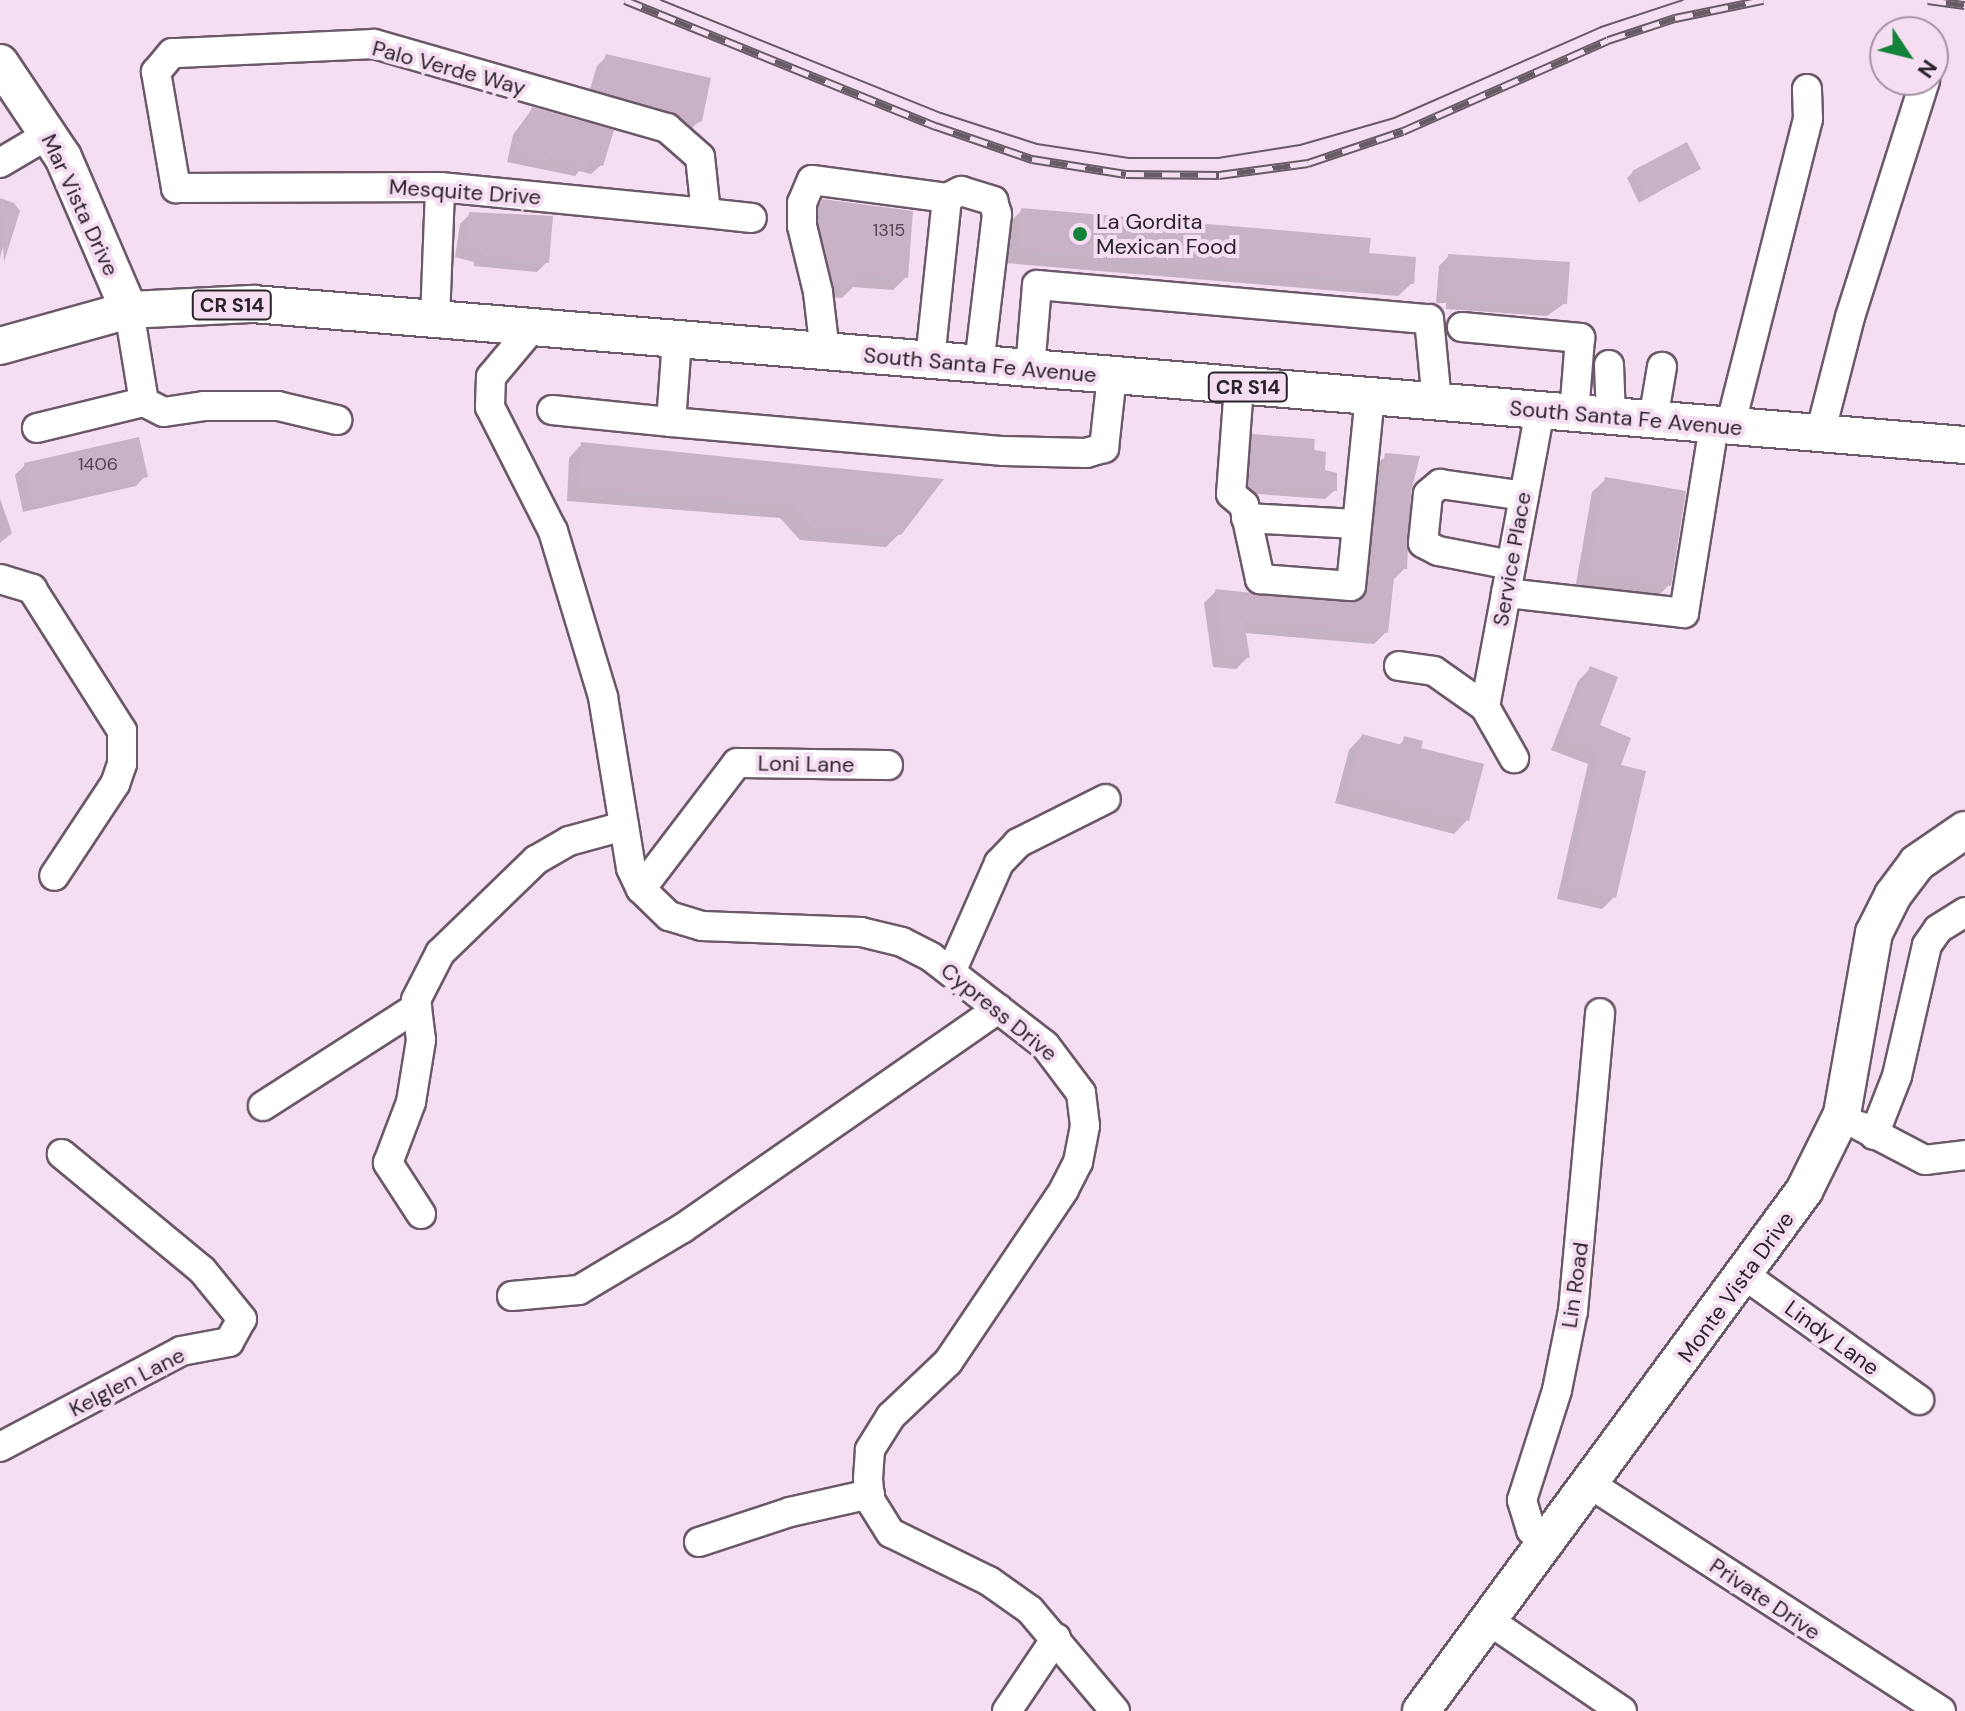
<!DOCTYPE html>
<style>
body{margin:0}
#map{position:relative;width:1965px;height:1711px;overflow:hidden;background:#f5def2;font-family:"DM Sans",sans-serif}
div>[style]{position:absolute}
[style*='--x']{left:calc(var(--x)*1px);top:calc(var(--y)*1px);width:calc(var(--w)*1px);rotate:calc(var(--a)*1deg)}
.shadow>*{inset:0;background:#0003}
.building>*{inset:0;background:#c9b2c5}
.roads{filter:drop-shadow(2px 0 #6b5868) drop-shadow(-2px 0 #6b5868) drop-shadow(0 2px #6b5868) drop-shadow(0 -2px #6b5868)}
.minor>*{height:28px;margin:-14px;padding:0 14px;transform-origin:14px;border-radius:14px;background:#fff}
.major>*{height:36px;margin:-18px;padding:0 18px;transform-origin:18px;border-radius:18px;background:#fff}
.tram>*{height:2px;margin:-1px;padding:0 1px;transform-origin:1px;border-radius:1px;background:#675b65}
.rail>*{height:9px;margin-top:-4.5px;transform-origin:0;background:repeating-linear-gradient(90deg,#f5def2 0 18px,#675b65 0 36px);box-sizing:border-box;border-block:2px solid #675b65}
.dots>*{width:22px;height:22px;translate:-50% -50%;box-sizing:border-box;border:4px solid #f5def2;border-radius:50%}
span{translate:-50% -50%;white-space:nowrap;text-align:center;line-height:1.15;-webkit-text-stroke:8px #f5def2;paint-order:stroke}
.number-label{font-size:18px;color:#524751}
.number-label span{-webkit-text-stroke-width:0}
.shield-label span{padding:2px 6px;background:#f5def2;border:2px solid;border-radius:6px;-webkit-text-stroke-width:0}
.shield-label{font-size:20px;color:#2b232a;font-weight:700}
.street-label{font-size:22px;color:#2b232a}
.poi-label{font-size:22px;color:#2b232a}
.left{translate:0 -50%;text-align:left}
.north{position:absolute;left:1869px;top:16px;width:80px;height:80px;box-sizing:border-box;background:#f5def2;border:2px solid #a493a2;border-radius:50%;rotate:125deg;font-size:22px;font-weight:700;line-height:32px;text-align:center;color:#2b232a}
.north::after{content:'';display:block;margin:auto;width:28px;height:36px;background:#14833a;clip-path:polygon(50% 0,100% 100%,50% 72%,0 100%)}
</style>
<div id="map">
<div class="shadow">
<i style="clip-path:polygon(607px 56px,700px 120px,690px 130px,587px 99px,597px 66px)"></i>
<i style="clip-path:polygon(532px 109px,601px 165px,591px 174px,579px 171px,575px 176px,507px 162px,513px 135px)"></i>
<i style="clip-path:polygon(1699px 169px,1639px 203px,1627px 178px,1633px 172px)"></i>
<i style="clip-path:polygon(0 200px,13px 205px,0 258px)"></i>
<i style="clip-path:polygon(823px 201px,906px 277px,893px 290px,853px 287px,842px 298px,821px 296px,810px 214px)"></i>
<i style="clip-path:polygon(1022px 210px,1367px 255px,1412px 283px,1398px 296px,1005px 263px,1009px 223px)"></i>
<i style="clip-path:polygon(470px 214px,547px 262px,537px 272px,474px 266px,474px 262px,455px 257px,460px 224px)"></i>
<i style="clip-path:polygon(1449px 256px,1565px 303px,1547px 316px,1446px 309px,1446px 303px,1436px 303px,1439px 266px)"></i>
<i style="clip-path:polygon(1253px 436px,1312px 452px,1335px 490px,1325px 499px,1258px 494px,1246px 502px,1244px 446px)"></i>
<i style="clip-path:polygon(582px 444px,900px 533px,886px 547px,800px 540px,780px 518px,567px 501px,569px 458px)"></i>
<i style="clip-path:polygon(1417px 458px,1409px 492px,1405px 568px,1393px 580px,1386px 632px,1374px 644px,1244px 633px,1248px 657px,1236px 669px,1213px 667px,1204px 603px,1216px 591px,1357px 602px,1370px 471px,1382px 459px)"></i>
<i style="clip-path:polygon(25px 465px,145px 476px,136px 486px,23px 512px,15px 475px)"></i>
<i style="clip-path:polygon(1606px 479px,1669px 585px,1656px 598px,1576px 584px,1592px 492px)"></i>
<i style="clip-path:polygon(0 499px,12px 533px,0 543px)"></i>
<i style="clip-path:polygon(1590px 669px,1597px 727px,1618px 767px,1614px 897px,1602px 909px,1557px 899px,1588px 764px,1551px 750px,1578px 681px)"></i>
<i style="clip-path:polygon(1362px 736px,1398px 746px,1405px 739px,1419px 749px,1467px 820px,1454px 834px,1335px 803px,1349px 750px)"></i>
</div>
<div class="building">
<i style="clip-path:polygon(606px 54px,711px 78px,702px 121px,696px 124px,672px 112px,595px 90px)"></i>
<i style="clip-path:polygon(532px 107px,614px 130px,603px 166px,588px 162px,586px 167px,550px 155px,547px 162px,516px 152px,522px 123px,527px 124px)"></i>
<i style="clip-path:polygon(1687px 142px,1701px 169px,1646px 198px,1632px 171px)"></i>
<i style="clip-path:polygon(0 198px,14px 203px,20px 211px,4px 262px)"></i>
<i style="clip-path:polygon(822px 199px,913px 211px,908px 278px,858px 274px,857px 285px,833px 283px,819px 224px)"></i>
<i style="clip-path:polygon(1021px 208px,1371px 238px,1369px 253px,1416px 257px,1414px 284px,1018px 250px)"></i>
<i style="clip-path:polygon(469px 212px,553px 216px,549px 263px,483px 257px,483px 252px,469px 250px,464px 247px)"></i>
<i style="clip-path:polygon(1448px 254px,1570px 262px,1567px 304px,1455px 300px,1455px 294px,1445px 293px)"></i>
<i style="clip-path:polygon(1252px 434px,1315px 439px,1314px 450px,1326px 452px,1325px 470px,1337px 473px,1337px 491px,1263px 485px,1262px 493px,1256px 493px,1249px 487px)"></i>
<i style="clip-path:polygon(139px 437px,148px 477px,33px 503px,24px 463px)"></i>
<i style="clip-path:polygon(581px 442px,944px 479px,901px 535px,813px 528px,793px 505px,579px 488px)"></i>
<i style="clip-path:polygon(1385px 453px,1420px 456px,1411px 492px,1407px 569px,1395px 568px,1388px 633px,1244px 621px,1250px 658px,1225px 656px,1215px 589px,1350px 603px,1364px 596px)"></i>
<i style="clip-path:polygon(1605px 477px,1686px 491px,1671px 586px,1588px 571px)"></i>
<i style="clip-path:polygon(1590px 666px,1618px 677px,1600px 725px,1631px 738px,1621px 765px,1646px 771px,1616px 898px,1568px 887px,1599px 752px,1562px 738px)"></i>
<i style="clip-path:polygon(1362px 734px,1402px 745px,1404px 736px,1423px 741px,1421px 748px,1484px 764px,1469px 821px,1347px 790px)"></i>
</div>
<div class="roads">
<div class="minor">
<i style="--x:0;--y:163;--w:57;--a:-30.6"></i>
<i style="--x:706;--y:213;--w:56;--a:-96.1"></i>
<i style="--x:700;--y:157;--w:44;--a:-138.7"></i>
<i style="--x:667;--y:128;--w:305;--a:-164"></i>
<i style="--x:374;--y:44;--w:202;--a:177.4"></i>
<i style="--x:172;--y:53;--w:25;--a:130"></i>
<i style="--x:156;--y:72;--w:118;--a:80.2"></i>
<i style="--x:176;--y:188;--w:264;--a:-0.2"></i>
<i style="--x:440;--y:187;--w:267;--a:5.6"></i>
<i style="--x:706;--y:213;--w:46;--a:6.2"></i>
<i style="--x:435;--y:320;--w:133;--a:-87.8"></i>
<i style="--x:1462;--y:327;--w:119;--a:5.3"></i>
<i style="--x:1580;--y:338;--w:76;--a:94.5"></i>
<i style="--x:532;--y:328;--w:64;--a:129.9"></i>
<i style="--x:491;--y:377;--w:30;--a:92"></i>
<i style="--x:490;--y:407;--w:139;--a:63.1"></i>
<i style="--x:553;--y:531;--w:173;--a:73.2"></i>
<i style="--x:603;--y:697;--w:173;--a:80.7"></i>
<i style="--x:631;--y:868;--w:23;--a:65"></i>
<i style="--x:641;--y:889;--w:39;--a:44"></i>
<i style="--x:669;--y:916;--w:34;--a:17"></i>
<i style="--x:702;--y:926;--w:159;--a:2.2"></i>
<i style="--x:861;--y:932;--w:42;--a:13.7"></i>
<i style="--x:902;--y:942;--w:33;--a:27"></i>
<i style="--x:931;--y:957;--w:144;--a:37.7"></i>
<i style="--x:1045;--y:1045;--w:60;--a:53.1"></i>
<i style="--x:1081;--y:1093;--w:33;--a:83"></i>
<i style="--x:1085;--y:1126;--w:37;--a:101"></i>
<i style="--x:1078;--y:1162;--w:31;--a:117"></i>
<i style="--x:1064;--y:1190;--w:207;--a:124"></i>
<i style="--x:948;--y:1362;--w:79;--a:136.5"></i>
<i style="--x:891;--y:1416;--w:40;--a:122"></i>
<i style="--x:870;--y:1450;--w:29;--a:94"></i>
<i style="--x:868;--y:1479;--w:21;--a:85"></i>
<i style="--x:870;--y:1500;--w:39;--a:58"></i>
<i style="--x:891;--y:1533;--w:109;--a:26.1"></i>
<i style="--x:989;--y:1581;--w:50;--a:35.3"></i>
<i style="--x:1030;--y:1610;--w:132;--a:49.9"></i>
<i style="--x:825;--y:352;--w:60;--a:-96.7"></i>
<i style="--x:818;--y:292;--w:68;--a:-103.6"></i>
<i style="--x:802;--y:226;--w:23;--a:-90"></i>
<i style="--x:802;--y:203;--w:25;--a:-67"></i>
<i style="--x:812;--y:180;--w:136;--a:7.6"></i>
<i style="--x:947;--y:198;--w:16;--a:-27"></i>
<i style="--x:961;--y:191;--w:34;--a:17"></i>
<i style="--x:993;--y:201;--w:14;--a:73"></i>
<i style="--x:997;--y:214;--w:151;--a:96.8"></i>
<i style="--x:930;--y:360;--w:163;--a:-84"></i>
<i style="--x:1609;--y:365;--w:52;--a:87.8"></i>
<i style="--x:1030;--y:369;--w:84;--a:-85.2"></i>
<i style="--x:1037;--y:285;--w:393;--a:5"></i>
<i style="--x:1429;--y:319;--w:83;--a:84.5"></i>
<i style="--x:1239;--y:386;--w:108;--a:94.2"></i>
<i style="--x:1231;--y:494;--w:17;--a:40"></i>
<i style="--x:1244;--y:505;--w:76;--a:77.8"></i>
<i style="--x:1260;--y:579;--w:91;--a:4.4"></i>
<i style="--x:1351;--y:586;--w:191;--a:-84.3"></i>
<i style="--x:144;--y:402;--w:22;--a:27"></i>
<i style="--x:164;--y:412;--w:40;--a:-8.5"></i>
<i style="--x:204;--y:406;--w:74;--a:0"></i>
<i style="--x:278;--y:406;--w:61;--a:13.3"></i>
<i style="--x:552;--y:410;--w:120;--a:5.8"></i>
<i style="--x:671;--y:422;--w:82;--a:-85.8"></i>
<i style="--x:1653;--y:420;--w:54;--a:-80.4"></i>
<i style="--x:671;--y:422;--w:334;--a:5"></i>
<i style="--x:1004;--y:451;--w:82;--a:1.4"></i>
<i style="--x:1086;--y:453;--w:19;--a:-16"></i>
<i style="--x:1104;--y:448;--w:72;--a:-83.7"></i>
<i style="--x:1730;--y:427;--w:318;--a:-75.8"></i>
<i style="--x:1808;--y:119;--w:30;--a:-92"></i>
<i style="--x:37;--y:428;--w:110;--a:-13.7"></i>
<i style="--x:144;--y:402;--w:93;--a:-99.3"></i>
<i style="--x:1820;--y:434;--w:121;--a:-75.6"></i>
<i style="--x:1850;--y:317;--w:249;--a:-72.4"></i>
<i style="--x:1246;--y:518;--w:110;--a:3.1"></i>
<i style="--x:1511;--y:565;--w:74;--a:-169.1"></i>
<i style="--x:1438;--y:551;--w:17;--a:-152"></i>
<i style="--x:1423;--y:543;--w:49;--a:-84.2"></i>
<i style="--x:1428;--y:494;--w:16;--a:-40"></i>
<i style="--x:1440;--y:484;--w:85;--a:8.1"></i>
<i style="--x:0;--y:579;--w:34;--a:17"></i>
<i style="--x:32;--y:589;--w:168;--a:57.6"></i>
<i style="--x:122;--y:731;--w:33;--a:90"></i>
<i style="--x:122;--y:764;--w:21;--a:109"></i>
<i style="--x:115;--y:784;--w:110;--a:123.5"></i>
<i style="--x:1506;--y:593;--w:179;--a:6.4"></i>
<i style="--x:1684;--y:613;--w:190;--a:-80.9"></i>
<i style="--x:1399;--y:666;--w:35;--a:8"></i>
<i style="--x:1434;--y:671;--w:62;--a:35.2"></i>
<i style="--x:1485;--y:707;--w:59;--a:60.4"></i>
<i style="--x:1485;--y:707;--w:302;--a:-79.5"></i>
<i style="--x:641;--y:889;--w:158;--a:-52.7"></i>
<i style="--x:737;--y:763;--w:151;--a:0.8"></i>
<i style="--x:951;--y:972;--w:119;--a:-66.2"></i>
<i style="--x:999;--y:863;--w:28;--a:-46"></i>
<i style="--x:1018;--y:843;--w:98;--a:-26.6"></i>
<i style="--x:263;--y:1106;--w:183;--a:-32.7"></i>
<i style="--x:1860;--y:1126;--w:73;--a:27.6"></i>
<i style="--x:1925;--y:1160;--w:40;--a:-7.1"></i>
<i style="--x:1874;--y:1135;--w:63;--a:-68.7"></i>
<i style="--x:1897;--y:1076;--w:134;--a:-77.1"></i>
<i style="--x:1927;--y:945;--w:19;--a:-55"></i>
<i style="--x:1938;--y:929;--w:32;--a:-32"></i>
<i style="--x:421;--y:1214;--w:61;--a:-122.9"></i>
<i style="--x:388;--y:1163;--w:65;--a:-69.3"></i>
<i style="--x:411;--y:1102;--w:63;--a:-80.8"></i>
<i style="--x:421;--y:1040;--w:40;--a:-97.1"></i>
<i style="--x:416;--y:1000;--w:53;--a:-62.9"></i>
<i style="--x:440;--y:953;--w:134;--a:-44.1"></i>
<i style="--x:536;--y:860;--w:38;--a:-30"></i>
<i style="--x:569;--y:841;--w:57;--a:-15.3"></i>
<i style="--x:1746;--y:1276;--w:213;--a:35.6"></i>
<i style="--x:512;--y:1296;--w:67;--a:-5.1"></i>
<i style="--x:579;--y:1290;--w:121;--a:-30.8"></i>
<i style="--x:683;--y:1228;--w:384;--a:-34.8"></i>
<i style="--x:0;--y:1447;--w:205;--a:-27.9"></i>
<i style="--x:181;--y:1351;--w:49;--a:-10.6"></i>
<i style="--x:229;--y:1342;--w:26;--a:-61"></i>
<i style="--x:242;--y:1319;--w:63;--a:-129.2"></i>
<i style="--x:202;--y:1270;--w:182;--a:-140.4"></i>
<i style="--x:1590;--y:1484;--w:418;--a:32.9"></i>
<i style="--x:699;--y:1542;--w:96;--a:-18.2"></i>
<i style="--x:790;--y:1512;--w:82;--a:-12.7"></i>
<i style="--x:1545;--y:1543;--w:19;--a:-137"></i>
<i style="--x:1531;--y:1530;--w:31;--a:-107"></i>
<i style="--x:1522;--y:1500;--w:115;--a:-72.3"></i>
<i style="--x:1557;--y:1390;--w:81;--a:-78.6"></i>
<i style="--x:1573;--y:1311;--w:299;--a:-84.8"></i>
<i style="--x:1488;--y:1620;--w:162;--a:34.2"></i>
<i style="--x:1007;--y:1711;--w:88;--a:-56.1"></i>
</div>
<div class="major">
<i style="--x:0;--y:63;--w:113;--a:56.2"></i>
<i style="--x:63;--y:157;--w:167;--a:66.7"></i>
<i style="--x:0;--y:346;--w:134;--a:-15.6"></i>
<i style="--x:129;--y:310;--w:124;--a:-2.8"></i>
<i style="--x:253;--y:304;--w:1718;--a:4.71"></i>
<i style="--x:1421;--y:1711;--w:646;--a:-53.63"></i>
<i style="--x:1804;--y:1191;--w:86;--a:-63.7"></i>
<i style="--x:1842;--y:1114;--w:184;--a:-80"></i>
<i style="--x:1874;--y:933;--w:42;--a:-63.4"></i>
<i style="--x:1893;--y:895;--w:40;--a:-53"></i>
<i style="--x:1917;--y:863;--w:58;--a:-34.5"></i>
</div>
</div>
<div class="tram">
<i style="--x:661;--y:0;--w:302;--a:22"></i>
<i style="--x:941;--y:113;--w:101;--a:17.9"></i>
<i style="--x:1037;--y:144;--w:93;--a:8.7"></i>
<i style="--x:1129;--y:158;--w:89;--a:0"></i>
<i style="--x:1218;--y:158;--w:83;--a:-9"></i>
<i style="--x:1300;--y:145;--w:98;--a:-16"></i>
<i style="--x:1394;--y:118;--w:226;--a:-23.7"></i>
<i style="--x:1601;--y:27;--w:86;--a:-18.2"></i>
</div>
<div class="rail">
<i style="--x:625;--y:0;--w:336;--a:22.1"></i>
<i style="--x:936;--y:126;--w:102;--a:19"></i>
<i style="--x:1032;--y:159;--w:95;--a:9.1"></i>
<i style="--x:1126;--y:174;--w:93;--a:0.6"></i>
<i style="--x:1219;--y:175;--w:90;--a:-7.7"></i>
<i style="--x:1308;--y:163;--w:100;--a:-18.6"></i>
<i style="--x:1403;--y:131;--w:224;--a:-23.9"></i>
<i style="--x:1608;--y:40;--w:71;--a:-18.2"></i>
<i style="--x:1675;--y:18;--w:90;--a:-11.6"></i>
<i style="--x:1928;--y:0;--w:37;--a:8"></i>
</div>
<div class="dots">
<i style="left:1080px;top:234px;background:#14833a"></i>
</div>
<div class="number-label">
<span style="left:889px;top:230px">1315</span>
<span style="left:98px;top:464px">1406</span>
</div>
<div class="shield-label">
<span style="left:232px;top:305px">CR S14</span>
<span style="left:1248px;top:387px">CR S14</span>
</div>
<div class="street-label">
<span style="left:449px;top:68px;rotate:15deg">Palo Verde Way</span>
<span style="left:465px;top:192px;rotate:4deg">Mesquite Drive</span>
<span style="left:80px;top:205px;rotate:65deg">Mar Vista Drive</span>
<span style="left:980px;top:365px;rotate:5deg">South Santa Fe Avenue</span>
<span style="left:1626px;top:418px;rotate:5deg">South Santa Fe Avenue</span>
<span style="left:1512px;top:559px;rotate:-80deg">Service Place</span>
<span style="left:806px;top:764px;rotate:1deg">Loni Lane</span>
<span style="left:999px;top:1012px;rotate:39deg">Cypress Drive</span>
<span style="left:1575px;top:1285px;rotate:-82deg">Lin Road</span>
<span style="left:1736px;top:1287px;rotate:-54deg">Monte Vista Drive</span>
<span style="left:1832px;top:1338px;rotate:36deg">Lindy Lane</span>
<span style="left:127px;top:1382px;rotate:-27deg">Kelglen Lane</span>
<span style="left:1765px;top:1599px;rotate:34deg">Private Drive</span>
</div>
<div class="poi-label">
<span class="left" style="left:1096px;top:234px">La Gordita<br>Mexican Food</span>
</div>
<div class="north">N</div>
</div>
